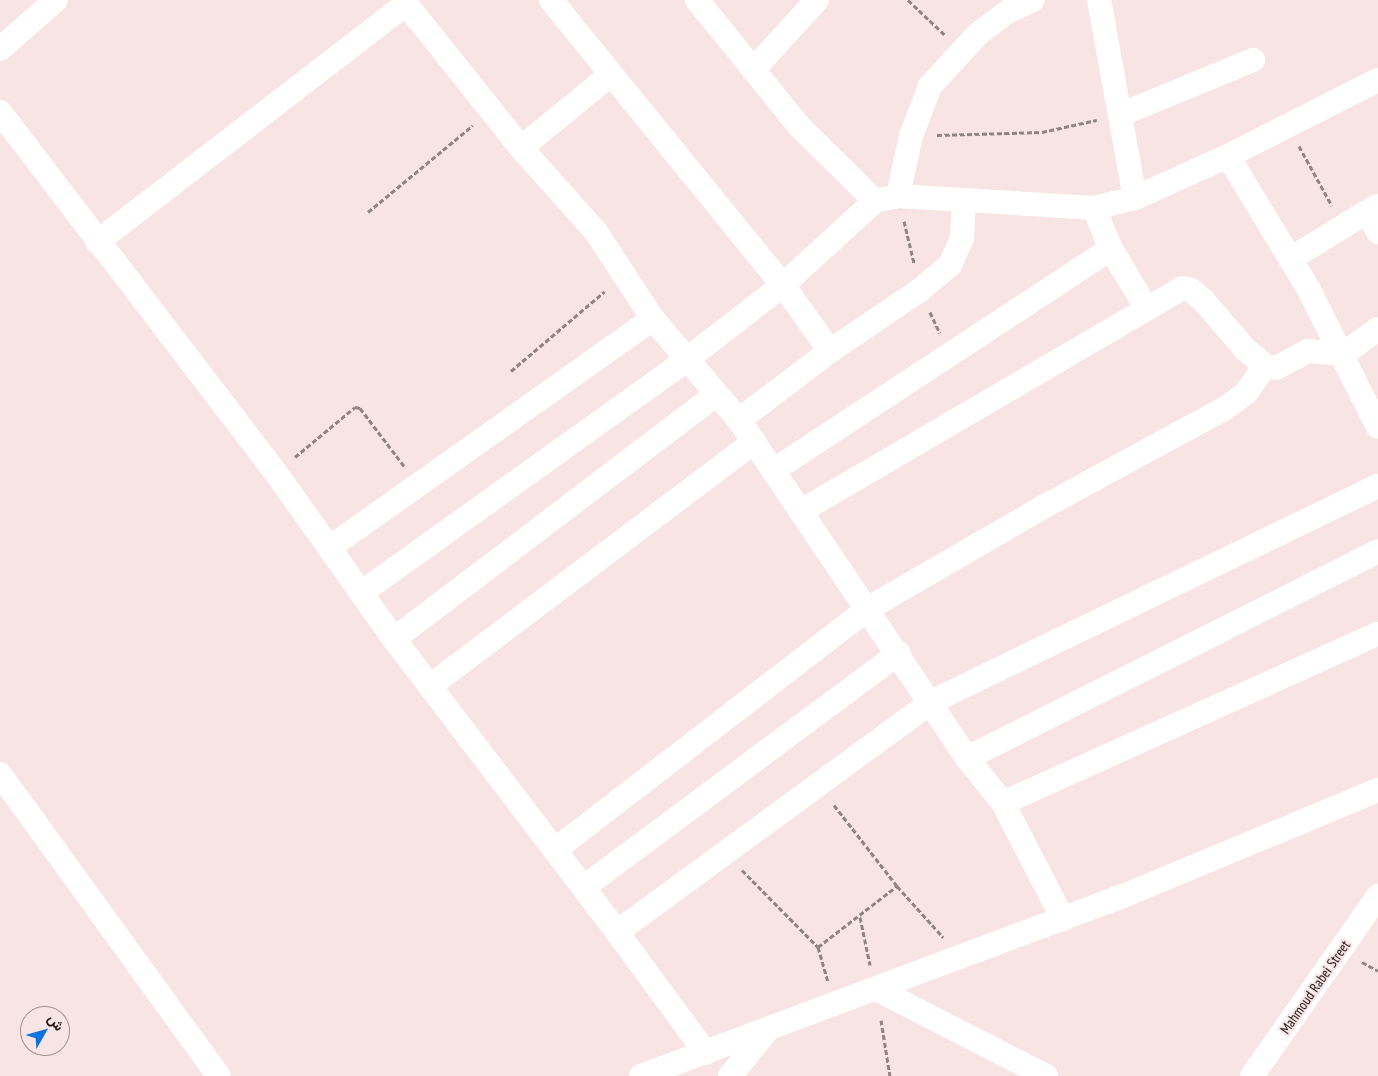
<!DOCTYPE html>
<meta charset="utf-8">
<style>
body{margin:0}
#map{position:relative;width:1378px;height:1076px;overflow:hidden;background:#f8e4e4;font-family:"PT Sans Narrow",Vazirmatn,sans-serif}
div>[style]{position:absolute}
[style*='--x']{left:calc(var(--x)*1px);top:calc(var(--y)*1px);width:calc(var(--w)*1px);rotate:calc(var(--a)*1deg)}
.path>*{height:3px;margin-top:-1.5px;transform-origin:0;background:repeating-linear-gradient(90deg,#918383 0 5px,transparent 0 7.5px)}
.street>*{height:24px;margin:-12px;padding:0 12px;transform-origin:12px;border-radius:12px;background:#fff}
span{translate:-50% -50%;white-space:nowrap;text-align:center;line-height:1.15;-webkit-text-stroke:4px #f8e4e4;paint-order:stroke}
.street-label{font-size:14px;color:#1c1515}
.north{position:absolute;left:20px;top:1006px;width:50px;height:50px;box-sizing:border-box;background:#f8e4e4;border:1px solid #a09191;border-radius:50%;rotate:52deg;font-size:14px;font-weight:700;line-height:20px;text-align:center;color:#1c1515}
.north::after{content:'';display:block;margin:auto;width:18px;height:22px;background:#0e73db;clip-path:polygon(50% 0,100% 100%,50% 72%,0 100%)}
</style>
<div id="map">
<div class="path">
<i style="--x:908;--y:0;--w:50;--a:43.4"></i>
<i style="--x:937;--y:135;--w:105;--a:-1.6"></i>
<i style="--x:1042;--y:132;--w:56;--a:-12.3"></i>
<i style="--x:1299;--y:146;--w:68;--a:61.2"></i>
<i style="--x:368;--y:212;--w:136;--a:-39.6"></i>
<i style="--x:904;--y:221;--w:43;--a:76.6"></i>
<i style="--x:930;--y:312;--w:23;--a:65"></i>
<i style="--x:511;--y:371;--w:123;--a:-40.4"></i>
<i style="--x:295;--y:457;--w:78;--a:-39.8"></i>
<i style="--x:355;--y:407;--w:5;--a:11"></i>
<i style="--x:360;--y:408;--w:73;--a:52.8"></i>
<i style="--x:834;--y:805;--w:103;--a:52.1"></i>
<i style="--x:897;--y:886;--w:69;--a:48"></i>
<i style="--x:742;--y:870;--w:108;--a:45.4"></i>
<i style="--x:818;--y:947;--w:35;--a:74"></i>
<i style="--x:860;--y:917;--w:49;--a:78.2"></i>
<i style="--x:818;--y:947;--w:100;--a:-37.7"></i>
<i style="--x:1362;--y:962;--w:18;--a:29"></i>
<i style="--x:881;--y:1020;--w:57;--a:80.9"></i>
</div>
<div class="street">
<i style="--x:403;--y:0;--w:189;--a:51.4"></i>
<i style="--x:521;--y:148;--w:113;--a:48.2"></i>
<i style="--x:596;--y:232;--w:104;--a:56.8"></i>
<i style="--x:653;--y:319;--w:133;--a:49.6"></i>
<i style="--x:739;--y:420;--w:408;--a:56"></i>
<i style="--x:967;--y:758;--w:58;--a:51.3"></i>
<i style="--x:1003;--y:803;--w:131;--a:62.7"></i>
<i style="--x:551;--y:0;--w:367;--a:50.9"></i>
<i style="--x:783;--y:285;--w:81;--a:54.5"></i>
<i style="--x:830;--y:351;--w:114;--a:142.8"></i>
<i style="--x:697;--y:0;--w:164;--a:51"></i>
<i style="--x:800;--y:127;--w:105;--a:44.6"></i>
<i style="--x:1099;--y:0;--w:201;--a:79.7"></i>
<i style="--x:0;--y:49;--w:74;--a:-41.2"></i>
<i style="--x:753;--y:70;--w:95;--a:-47.6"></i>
<i style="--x:0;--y:112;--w:454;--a:52.6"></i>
<i style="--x:276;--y:473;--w:204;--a:54.6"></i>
<i style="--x:394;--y:639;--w:368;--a:52.7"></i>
<i style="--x:617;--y:932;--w:389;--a:-36.2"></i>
<i style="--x:931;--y:702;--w:496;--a:-25.8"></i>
<i style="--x:1122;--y:114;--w:142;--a:-22.4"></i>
<i style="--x:521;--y:148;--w:115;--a:-39.4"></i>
<i style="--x:1228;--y:156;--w:157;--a:58.8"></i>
<i style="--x:1309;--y:290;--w:153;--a:63.3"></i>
<i style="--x:898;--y:196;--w:61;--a:-77.8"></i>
<i style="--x:911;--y:136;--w:53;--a:-69.2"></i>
<i style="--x:930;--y:86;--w:71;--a:-47.3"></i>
<i style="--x:978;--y:34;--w:39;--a:-37"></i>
<i style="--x:1009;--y:11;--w:26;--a:-25"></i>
<i style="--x:1378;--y:206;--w:13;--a:151"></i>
<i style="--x:1367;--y:212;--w:23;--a:61"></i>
<i style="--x:97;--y:242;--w:390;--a:-37.6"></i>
<i style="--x:1111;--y:249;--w:70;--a:59"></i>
<i style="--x:1290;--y:259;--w:90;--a:-31.4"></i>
<i style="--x:830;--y:351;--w:109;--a:-34.1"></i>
<i style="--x:920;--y:290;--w:39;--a:-40"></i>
<i style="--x:950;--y:265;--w:30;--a:-66"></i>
<i style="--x:962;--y:238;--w:37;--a:-87"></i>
<i style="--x:774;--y:470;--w:403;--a:-33.3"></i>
<i style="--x:1111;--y:249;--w:44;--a:-112.5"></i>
<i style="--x:801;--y:511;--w:441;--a:-30.3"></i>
<i style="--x:1182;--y:288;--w:9;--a:13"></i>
<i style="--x:1191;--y:290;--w:16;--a:40"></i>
<i style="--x:1203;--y:300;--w:65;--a:49.4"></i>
<i style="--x:1245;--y:349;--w:26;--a:40"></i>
<i style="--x:1265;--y:366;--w:11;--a:10"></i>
<i style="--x:1276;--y:368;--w:36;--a:-28"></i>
<i style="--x:1308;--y:351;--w:35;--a:5"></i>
<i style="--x:1343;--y:354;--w:43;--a:-35.5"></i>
<i style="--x:329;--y:548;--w:397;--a:-35.3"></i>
<i style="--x:361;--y:593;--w:400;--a:-35.6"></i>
<i style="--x:686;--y:360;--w:123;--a:-37.7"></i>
<i style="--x:783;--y:285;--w:125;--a:-42.4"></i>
<i style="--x:875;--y:201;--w:24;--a:-12"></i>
<i style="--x:898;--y:196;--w:196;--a:3.5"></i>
<i style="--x:1094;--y:208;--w:42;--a:-13.7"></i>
<i style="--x:1135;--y:198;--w:102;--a:-24.3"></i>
<i style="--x:1228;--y:156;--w:168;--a:-26.9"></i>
<i style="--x:394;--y:639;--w:405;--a:-37.2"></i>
<i style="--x:430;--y:686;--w:406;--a:-37"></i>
<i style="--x:967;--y:758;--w:460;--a:-26.7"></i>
<i style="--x:0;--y:774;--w:373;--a:54.1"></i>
<i style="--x:1003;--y:803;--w:411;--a:-24.3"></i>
<i style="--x:556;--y:849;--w:395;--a:-37.6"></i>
<i style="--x:869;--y:608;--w:203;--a:-30.1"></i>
<i style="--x:1045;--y:506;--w:204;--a:-28.5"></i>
<i style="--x:1224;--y:409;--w:27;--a:-36"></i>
<i style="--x:1246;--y:393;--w:33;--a:-55"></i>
<i style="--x:584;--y:887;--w:392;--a:-36.6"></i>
<i style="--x:617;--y:932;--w:150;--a:53.7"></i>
<i style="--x:876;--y:989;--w:191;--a:27.1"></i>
<i style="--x:641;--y:1076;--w:520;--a:-20.49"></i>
<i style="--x:1128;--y:894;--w:271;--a:-22.6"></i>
<i style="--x:730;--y:1076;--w:57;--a:-50.7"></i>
<i style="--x:1252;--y:1076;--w:220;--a:-55"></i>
</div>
<div class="street-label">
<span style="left:1315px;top:987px;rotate:-55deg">Mahmoud Rabei Street</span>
</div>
<div class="north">ش</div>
</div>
